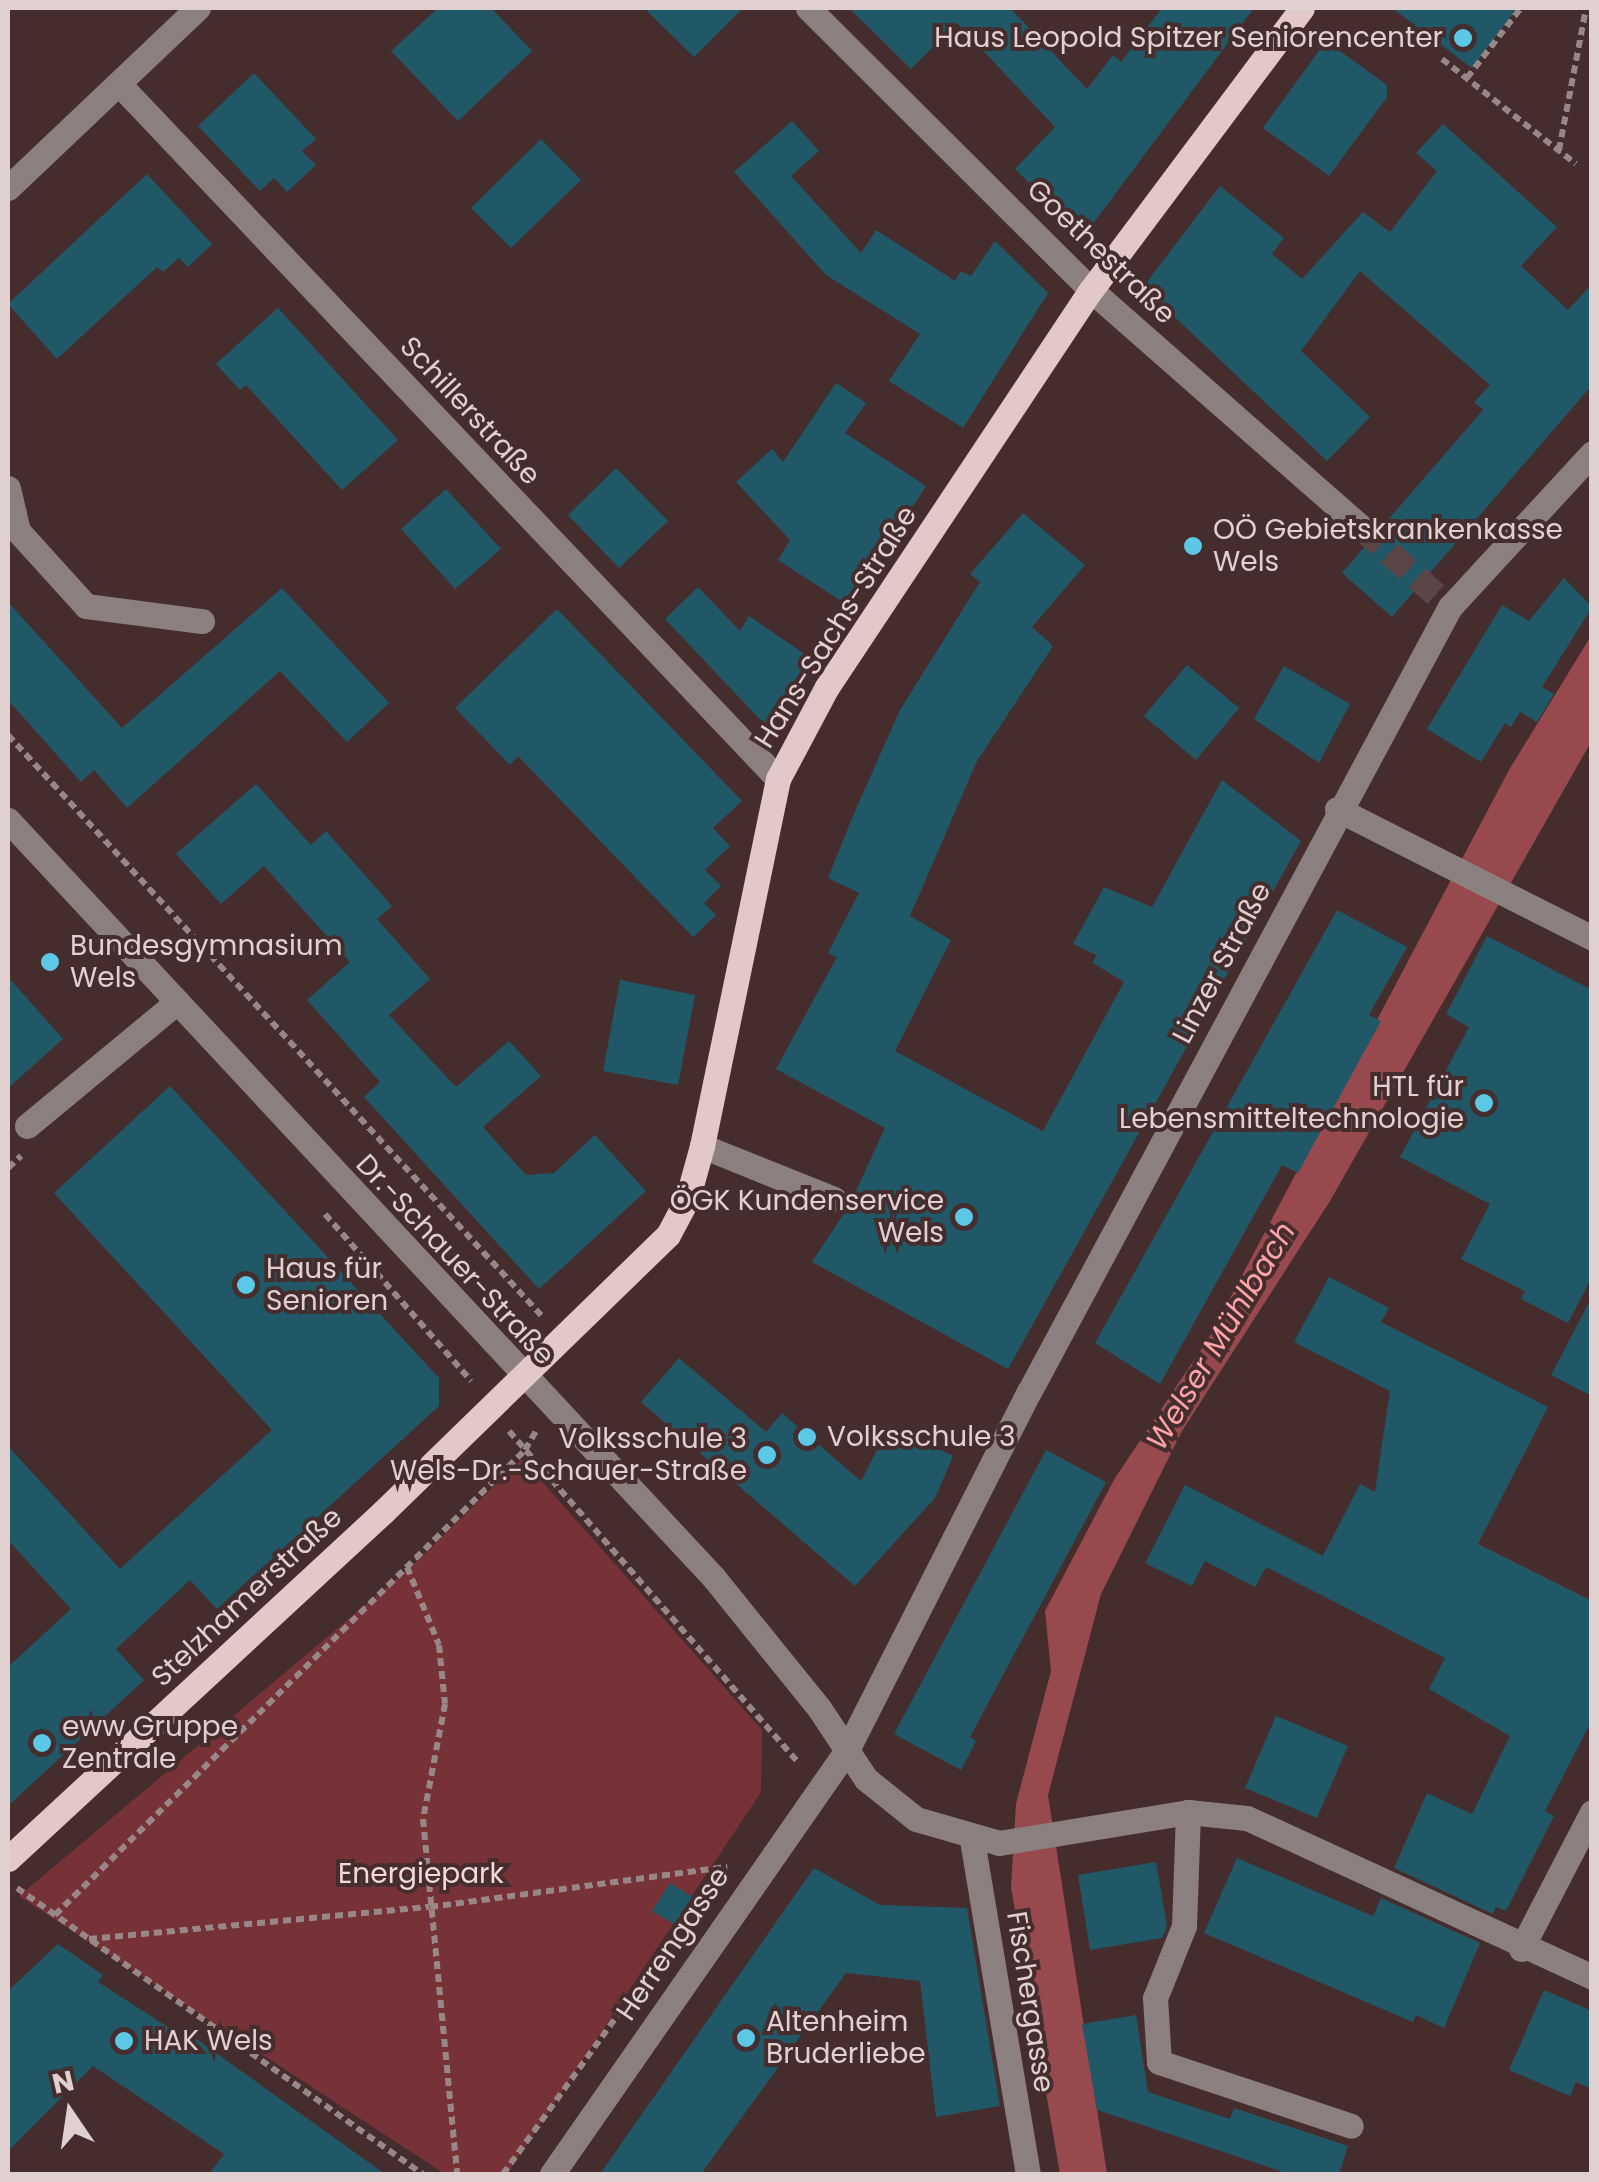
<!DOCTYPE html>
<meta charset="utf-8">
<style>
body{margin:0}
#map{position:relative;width:1599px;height:2182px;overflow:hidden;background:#452d2e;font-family:Poppins,sans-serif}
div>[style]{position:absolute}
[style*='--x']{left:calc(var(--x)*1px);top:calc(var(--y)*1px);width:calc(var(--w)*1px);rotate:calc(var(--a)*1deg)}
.green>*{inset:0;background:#763237}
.water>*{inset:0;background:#97494e}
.building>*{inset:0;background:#215868}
.minor-tunnel>*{height:25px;margin-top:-12.5px;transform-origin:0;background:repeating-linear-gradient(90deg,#5c4546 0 25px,transparent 0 37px)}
.path>*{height:6px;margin-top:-3px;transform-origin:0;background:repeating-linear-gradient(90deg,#998686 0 8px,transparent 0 13px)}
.minor>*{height:25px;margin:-12.5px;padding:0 12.5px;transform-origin:12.5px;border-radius:12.5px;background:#8c7f7f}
.major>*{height:25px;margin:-12.5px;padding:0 12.5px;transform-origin:12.5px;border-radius:12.5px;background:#e3c8c8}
.dots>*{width:28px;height:28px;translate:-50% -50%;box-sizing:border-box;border:5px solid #452d2e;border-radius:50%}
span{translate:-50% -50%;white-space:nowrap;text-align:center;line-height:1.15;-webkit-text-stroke:8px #452d2e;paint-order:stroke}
.poi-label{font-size:28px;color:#e0d0d0}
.right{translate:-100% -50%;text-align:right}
.left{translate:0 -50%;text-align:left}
.street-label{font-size:28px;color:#e0d0d0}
.park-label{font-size:28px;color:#f1d9d9}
.water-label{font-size:30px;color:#fea3a6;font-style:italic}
.frame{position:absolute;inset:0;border:10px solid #e0d0d0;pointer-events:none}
.north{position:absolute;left:20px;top:2062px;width:100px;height:100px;-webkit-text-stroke:8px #452d2e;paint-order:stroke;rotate:347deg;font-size:28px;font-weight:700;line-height:40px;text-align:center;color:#e0d0d0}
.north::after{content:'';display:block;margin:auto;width:35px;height:45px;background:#e0d0d0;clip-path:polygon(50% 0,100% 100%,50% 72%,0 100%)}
</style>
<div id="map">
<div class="green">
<i style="clip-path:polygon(522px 1459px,762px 1730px,761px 1792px,507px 2174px,445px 2174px,19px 1896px,413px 1565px)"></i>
</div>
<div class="water">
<i style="clip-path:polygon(1591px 636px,1591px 742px,1330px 1201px,1182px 1431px,1101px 1594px,1048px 1795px,1107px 2174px,1060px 2174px,1011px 1887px,1016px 1804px,1051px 1671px,1045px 1611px,1115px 1478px,1210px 1336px,1509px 770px)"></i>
</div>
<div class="building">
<i style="clip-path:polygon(438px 8px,491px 8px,532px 51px,458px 121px,391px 51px)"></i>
<i style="clip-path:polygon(644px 8px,743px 8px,694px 57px)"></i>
<i style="clip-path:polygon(849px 8px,1010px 8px,1087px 89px,1113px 55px,1121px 62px,1162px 8px,1254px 8px,1092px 225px,1073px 226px,1015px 169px,1055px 127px,957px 23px,911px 69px)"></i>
<i style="clip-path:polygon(1392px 8px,1517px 8px,1472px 68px)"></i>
<i style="clip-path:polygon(1326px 41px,1387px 85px,1387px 97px,1329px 176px,1263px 128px)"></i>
<i style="clip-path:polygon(254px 73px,316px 139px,302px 151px,316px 165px,287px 192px,274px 178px,260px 191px,198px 126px)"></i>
<i style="clip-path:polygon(792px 121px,819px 151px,791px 176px,861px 253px,876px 230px,955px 281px,961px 271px,971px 276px,995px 241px,1048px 293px,963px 428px,889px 381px,920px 334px,826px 275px,734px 172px)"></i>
<i style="clip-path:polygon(1443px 124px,1557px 227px,1521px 266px,1568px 310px,1592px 284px,1592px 385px,1392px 617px,1342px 573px,1483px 410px,1474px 402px,1490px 385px,1360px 271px,1301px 351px,1370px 417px,1327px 461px,1143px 287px,1220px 186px,1284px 238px,1272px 254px,1302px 279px,1363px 212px,1390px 232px,1437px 171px,1416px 153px)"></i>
<i style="clip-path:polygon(541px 139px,581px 180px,511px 248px,471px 208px)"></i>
<i style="clip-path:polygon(147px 174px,212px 244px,188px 267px,179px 258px,163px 272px,157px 267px,57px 359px,8px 304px)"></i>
<i style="clip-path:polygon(278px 308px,398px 440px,342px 490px,246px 385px,240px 390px,216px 364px)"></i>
<i style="clip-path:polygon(836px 383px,866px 403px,845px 433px,926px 486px,849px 606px,778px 560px,790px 540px,736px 482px,772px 449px,783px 462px)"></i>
<i style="clip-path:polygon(616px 468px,668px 521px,619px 568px,568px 515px)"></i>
<i style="clip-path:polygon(446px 489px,501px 549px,455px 589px,401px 529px)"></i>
<i style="clip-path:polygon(1023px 513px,1085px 565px,1032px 627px,1053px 646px,977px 761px,910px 916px,951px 940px,895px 1051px,1043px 1131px,1124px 982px,1093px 963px,1096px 955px,1073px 944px,1104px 887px,1152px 907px,1222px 780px,1301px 841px,1008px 1369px,812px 1262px,849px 1206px,885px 1128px,776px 1069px,837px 957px,828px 953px,859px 893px,828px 878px,855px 811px,900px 710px,980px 582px,970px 574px)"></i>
<i style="clip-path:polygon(1564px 578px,1592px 607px,1542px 687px,1554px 694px,1537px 722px,1520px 712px,1511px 727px,1505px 723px,1481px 762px,1427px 729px,1502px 605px,1529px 621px)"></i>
<i style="clip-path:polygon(698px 587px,740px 631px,749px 616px,809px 657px,767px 727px,665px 619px)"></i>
<i style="clip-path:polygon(282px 588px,389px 703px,347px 742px,280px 671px,127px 808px,94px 770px,81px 782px,8px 700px,8px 602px,122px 728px)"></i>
<i style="clip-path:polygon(557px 609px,742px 801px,713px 828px,730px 846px,705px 870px,721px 886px,704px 903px,716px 915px,693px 937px,518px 756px,510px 765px,455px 708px)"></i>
<i style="clip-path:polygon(1187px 665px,1239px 708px,1196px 760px,1144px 716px)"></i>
<i style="clip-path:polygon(1284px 666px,1350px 704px,1319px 763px,1254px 719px)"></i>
<i style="clip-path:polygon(256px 784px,311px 845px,326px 831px,392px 906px,377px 919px,430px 979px,389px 1015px,456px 1087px,509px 1041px,541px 1076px,483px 1127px,526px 1175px,554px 1173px,595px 1135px,646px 1191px,539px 1289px,364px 1097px,380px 1082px,307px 1000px,350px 962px,264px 866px,221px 904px,176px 854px)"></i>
<i style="clip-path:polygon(1337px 910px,1407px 947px,1369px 1015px,1381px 1021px,1298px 1173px,1282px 1165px,1160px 1384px,1095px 1343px)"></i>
<i style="clip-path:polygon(1487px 936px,1592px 990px,1592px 1277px,1568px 1323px,1521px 1299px,1525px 1291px,1461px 1259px,1490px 1204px,1400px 1157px,1469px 1027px,1446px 1014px)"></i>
<i style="clip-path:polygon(8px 977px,63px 1039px,8px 1088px)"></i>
<i style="clip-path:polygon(620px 980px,695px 995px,678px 1085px,603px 1071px)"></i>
<i style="clip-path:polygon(170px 1086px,439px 1378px,439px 1406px,217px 1609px,190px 1580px,116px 1649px,144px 1680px,8px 1806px,8px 1667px,71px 1609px,8px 1540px,8px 1446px,120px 1569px,272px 1430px,54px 1193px)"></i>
<i style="clip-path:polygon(1329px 1277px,1389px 1308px,1381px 1322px,1548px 1407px,1478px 1544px,1592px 1601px,1592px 1720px,1545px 1811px,1554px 1816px,1506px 1911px,1496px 1907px,1493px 1914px,1394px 1868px,1427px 1793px,1472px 1814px,1510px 1736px,1429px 1689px,1445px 1658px,1266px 1567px,1255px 1587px,1205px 1561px,1192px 1586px,1145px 1563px,1185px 1485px,1323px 1556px,1360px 1484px,1375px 1492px,1390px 1391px,1294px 1342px)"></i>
<i style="clip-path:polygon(1592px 1297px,1592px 1396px,1551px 1375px)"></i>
<i style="clip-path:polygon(679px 1358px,766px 1432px,782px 1413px,861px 1481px,890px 1425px,953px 1456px,935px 1498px,855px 1586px,641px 1402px)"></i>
<i style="clip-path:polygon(1046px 1450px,1106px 1482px,970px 1737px,976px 1741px,961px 1770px,894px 1734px)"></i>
<i style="clip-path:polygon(1276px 1716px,1348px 1746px,1317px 1818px,1245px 1788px)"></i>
<i style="clip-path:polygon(1237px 1858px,1373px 1916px,1381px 1898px,1480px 1943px,1444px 2028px,1416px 2015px,1413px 2022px,1204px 1933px)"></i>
<i style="clip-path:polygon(1156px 1862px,1167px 1926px,1162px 1938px,1090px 1950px,1078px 1875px)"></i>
<i style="clip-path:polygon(814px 1868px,880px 1905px,967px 1908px,1000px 2106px,936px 2117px,920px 1981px,846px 1973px,701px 2174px,600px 2174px)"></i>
<i style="clip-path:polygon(670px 1883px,696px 1899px,679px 1927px,652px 1911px)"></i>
<i style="clip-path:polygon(58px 1944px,103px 1975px,98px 1982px,188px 2040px,191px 2035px,385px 2174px,209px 2174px,224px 2154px,93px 2066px,8px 2151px,8px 1991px)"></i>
<i style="clip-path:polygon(1544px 1990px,1592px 2011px,1592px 2089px,1576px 2082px,1570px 2096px,1509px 2070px)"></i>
<i style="clip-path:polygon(1136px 2015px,1148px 2092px,1230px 2119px,1234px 2108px,1348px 2146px,1339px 2174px,1289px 2174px,1097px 2110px,1082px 2024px)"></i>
</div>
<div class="minor-tunnel">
<i style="--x:1362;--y:528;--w:118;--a:41.9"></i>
</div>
<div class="path">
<i style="--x:1442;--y:59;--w:170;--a:38.1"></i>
<i style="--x:1467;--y:78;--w:88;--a:-52.4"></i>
<i style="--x:1559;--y:150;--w:145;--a:-79.2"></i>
<i style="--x:8;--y:735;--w:788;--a:47.42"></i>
<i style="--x:8;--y:1168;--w:18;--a:-43"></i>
<i style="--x:325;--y:1214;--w:222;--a:48.8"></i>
<i style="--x:509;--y:1431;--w:442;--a:48.9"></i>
<i style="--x:407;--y:1567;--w:84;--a:67.7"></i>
<i style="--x:439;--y:1645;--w:59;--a:84.2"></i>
<i style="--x:445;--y:1704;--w:117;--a:100.8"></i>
<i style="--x:423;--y:1819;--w:357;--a:84.5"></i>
<i style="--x:17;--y:1888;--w:497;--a:35.2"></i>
<i style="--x:55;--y:1915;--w:661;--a:-44.69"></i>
<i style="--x:525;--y:1450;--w:22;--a:-60"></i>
<i style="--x:89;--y:1939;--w:342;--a:-5.4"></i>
<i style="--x:430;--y:1907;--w:300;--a:-7.7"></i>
<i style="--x:503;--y:2174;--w:289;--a:-54.2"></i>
</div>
<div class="minor">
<i style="--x:808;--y:8;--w:400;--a:44.9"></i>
<i style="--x:1091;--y:290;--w:361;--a:41.3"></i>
<i style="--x:119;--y:84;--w:958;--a:46.52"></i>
<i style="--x:8;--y:188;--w:262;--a:-43.5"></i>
<i style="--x:8;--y:488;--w:44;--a:76.9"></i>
<i style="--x:18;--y:531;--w:101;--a:47.8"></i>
<i style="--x:86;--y:606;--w:117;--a:7.4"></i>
<i style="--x:1337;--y:809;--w:286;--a:26.8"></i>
<i style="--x:8;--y:820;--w:1036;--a:47.03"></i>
<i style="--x:714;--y:1578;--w:167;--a:51.1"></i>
<i style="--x:819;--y:1708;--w:85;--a:56.5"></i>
<i style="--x:866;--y:1779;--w:64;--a:38.7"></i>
<i style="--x:916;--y:1819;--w:86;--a:16.1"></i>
<i style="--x:999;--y:1843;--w:192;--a:-9.3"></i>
<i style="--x:1188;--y:1812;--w:59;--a:5.8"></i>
<i style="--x:1247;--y:1818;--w:380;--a:24.7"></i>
<i style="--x:27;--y:1126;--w:195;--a:-39.6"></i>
<i style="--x:702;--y:1146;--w:142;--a:21.9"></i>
<i style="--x:1188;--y:1812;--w:114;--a:92"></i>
<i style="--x:1184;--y:1926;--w:78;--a:111.9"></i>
<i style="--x:1155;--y:1998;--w:64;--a:86.4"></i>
<i style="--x:1159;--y:2062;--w:202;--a:18.4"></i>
<i style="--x:972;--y:1840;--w:339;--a:80.5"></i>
<i style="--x:1521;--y:1949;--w:154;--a:-62.6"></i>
<i style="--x:552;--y:2174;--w:517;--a:-55.17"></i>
<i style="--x:847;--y:1750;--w:402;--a:-63.1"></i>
<i style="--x:1029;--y:1392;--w:891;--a:-61.8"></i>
<i style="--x:1450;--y:607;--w:209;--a:-47.3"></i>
</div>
<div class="major">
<i style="--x:8;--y:1859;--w:511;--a:-42.78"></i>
<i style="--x:383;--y:1512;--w:397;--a:-44.2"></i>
<i style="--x:668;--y:1235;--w:40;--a:-62"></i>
<i style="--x:687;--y:1200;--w:56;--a:-74.5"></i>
<i style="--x:702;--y:1146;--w:375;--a:-78.3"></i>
<i style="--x:778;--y:779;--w:104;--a:-62"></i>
<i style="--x:827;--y:687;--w:477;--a:-56.4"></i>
<i style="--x:1091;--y:290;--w:352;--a:-53.2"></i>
</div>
<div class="dots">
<i style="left:1463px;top:38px;background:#5bc8e6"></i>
<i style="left:1193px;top:546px;background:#5bc8e6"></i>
<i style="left:50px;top:962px;background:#5bc8e6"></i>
<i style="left:1484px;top:1103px;background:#5bc8e6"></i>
<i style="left:964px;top:1217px;background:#5bc8e6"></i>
<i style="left:246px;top:1285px;background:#5bc8e6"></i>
<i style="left:807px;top:1437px;background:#5bc8e6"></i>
<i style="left:767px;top:1455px;background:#5bc8e6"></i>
<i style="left:42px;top:1743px;background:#5bc8e6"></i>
<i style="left:746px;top:2038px;background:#5bc8e6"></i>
<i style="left:124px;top:2041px;background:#5bc8e6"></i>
</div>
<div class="poi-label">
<span class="right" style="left:1443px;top:38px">Haus Leopold Spitzer Seniorencenter</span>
<span class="left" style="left:1213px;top:546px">OÖ Gebietskrankenkasse<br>Wels</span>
<span class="left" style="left:70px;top:962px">Bundesgymnasium<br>Wels</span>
<span class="right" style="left:1464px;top:1103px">HTL für<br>Lebensmitteltechnologie</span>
<span class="right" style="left:944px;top:1217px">ÖGK Kundenservice<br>Wels</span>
<span class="left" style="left:266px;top:1285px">Haus für<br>Senioren</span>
<span class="left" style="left:827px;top:1437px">Volksschule 3</span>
<span class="right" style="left:747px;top:1455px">Volksschule 3<br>Wels-Dr.-Schauer-Straße</span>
<span class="left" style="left:62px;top:1743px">eww Gruppe<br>Zentrale</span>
<span class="left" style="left:766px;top:2038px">Altenheim<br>Bruderliebe</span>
<span class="left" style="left:144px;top:2041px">HAK Wels</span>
</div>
<div class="street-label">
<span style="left:1101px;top:252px;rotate:44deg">Goethestraße</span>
<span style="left:470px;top:411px;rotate:47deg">Schillerstraße</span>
<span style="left:836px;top:627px;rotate:-58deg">Hans-Sachs-Straße</span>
<span style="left:1222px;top:963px;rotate:-62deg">Linzer Straße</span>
<span style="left:455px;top:1260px;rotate:47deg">Dr.-Schauer-Straße</span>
<span style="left:247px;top:1597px;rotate:-43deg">Stelzhamerstraße</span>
<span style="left:673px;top:1944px;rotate:-56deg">Herrengasse</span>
<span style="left:1030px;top:2002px;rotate:81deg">Fischergasse</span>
</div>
<div class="park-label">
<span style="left:421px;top:1874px">Energiepark</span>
</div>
<div class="water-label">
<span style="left:1221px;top:1336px;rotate:-59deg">Welser Mühlbach</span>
</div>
<div class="frame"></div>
<div class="north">N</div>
</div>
